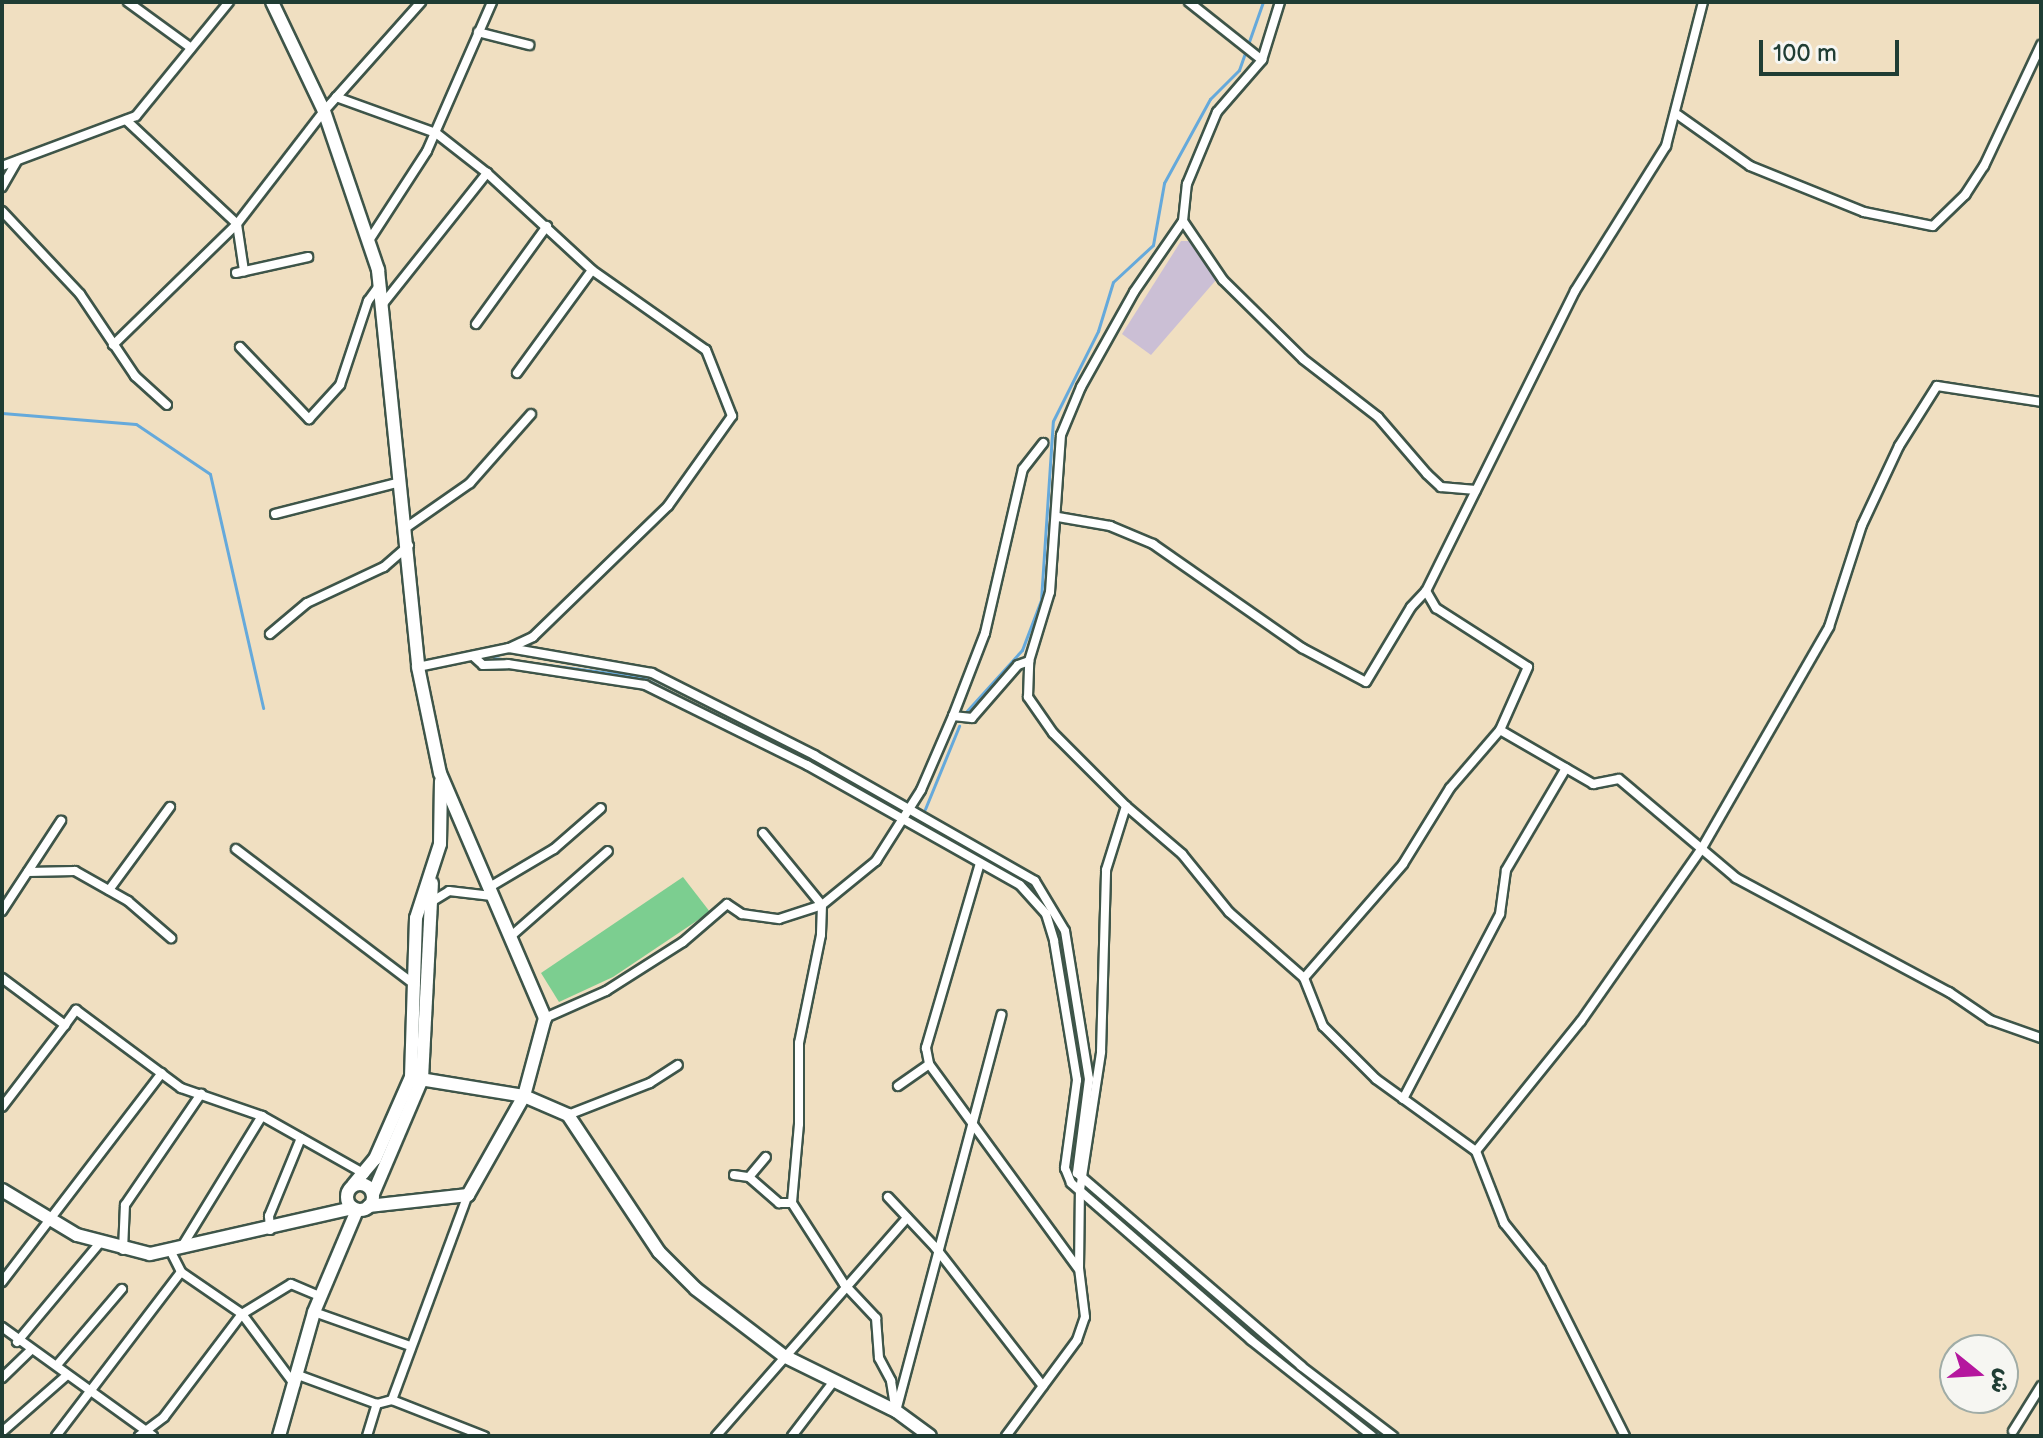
<!DOCTYPE html>
<meta charset="utf-8">
<style>
body{margin:0}
#map{position:relative;width:2043px;height:1438px;overflow:hidden;background:#f0dfc1;font-family:"Balsamiq Sans","Playpen Sans Arabic",sans-serif}
div>[style]{position:absolute}
[style*='--x']{left:calc(var(--x)*1px);top:calc(var(--y)*1px);width:calc(var(--w)*1px);rotate:calc(var(--a)*1deg)}
.industrial>*{inset:0;background:#cbbfd5}
.green>*{inset:0;background:#7cce90}
.stream>*{height:3px;margin:-1.5px;padding:0 1.5px;transform-origin:1.5px;border-radius:1.5px;background:#65a9db}
.roads{filter:drop-shadow(2px 0 #3e5549) drop-shadow(-2px 0 #3e5549) drop-shadow(0 2px #3e5549) drop-shadow(0 -2px #3e5549)}
.street>*{height:8px;margin:-4px;padding:0 4px;transform-origin:4px;border-radius:4px;background:#fff}
.secondary>*{height:12px;margin:-6px;padding:0 6px;transform-origin:6px;border-radius:6px;background:#fff}
.primary>*{height:12px;margin:-6px;padding:0 6px;transform-origin:6px;border-radius:6px;background:#fff}
.primary>.ring{margin:-6px;padding:0;box-sizing:content-box;background:none;border:12px solid #fff;border-radius:50%}
span{translate:-50% -50%;white-space:nowrap;text-align:center;line-height:1.15;-webkit-text-stroke:7px #f6f6f2;paint-order:stroke}
.frame{position:absolute;inset:0;border:4px solid #1f3d34;pointer-events:none}
.north{position:absolute;left:1939px;top:1334px;width:80px;height:80px;box-sizing:border-box;background:#f6f6f2;border:2px solid #a0aca6;border-radius:50%;rotate:108deg;font-size:22px;font-weight:700;line-height:32px;text-align:center;color:#1f3d34}
.north::after{content:'';display:block;margin:auto;width:28px;height:36px;background:#b5179e;clip-path:polygon(50% 0,100% 100%,50% 72%,0 100%)}
.scale{position:absolute;left:1759px;top:40px;width:140px;height:36px;box-sizing:border-box;border:4px solid #1f3d34;border-top:0;padding-left:10px;font-size:24px;line-height:28px;white-space:nowrap;color:#1f3d34;-webkit-text-stroke:6px #f6f6f2;paint-order:stroke}
</style>
<div id="map">
<div class="industrial">
<i style="clip-path:polygon(1181px 241px,1192px 241px,1216px 280px,1151px 355px,1122px 334px)"></i>
</div>
<div class="green">
<i style="clip-path:polygon(683px 877px,710px 912px,613px 977px,559px 1002px,541px 973px)"></i>
</div>
<div class="stream">
<i style="--x:2;--y:413;--w:134;--a:4.7"></i>
<i style="--x:136;--y:424;--w:89;--a:34"></i>
<i style="--x:210;--y:474;--w:240;--a:77.2"></i>
<i style="--x:494;--y:658;--w:149;--a:7.3"></i>
<i style="--x:642;--y:677;--w:259;--a:27.7"></i>
<i style="--x:965;--y:713;--w:85;--a:-47.9"></i>
<i style="--x:1022;--y:650;--w:53;--a:-69.2"></i>
<i style="--x:1041;--y:600;--w:179;--a:-86.2"></i>
<i style="--x:1053;--y:421;--w:101;--a:-63.4"></i>
<i style="--x:1098;--y:331;--w:51;--a:-73"></i>
<i style="--x:1113;--y:282;--w:54;--a:-42.8"></i>
<i style="--x:1153;--y:245;--w:63;--a:-79.9"></i>
<i style="--x:1164;--y:183;--w:96;--a:-61.3"></i>
<i style="--x:1210;--y:99;--w:41;--a:-45"></i>
<i style="--x:1239;--y:70;--w:72;--a:-70.6"></i>
<i style="--x:925;--y:809;--w:90;--a:-67.7"></i>
<i style="--x:935;--y:832;--w:101;--a:28.3"></i>
<i style="--x:1024;--y:880;--w:23;--a:45"></i>
<i style="--x:1054;--y:920;--w:164;--a:79.4"></i>
<i style="--x:1084;--y:1081;--w:96;--a:96.6"></i>
<i style="--x:1089;--y:1190;--w:267;--a:41"></i>
<i style="--x:1306;--y:1377;--w:96;--a:37.8"></i>
</div>
<div class="roads">
<div class="street">
<i style="--x:128;--y:2;--w:78;--a:36.1"></i>
<i style="--x:1189;--y:2;--w:93;--a:38.5"></i>
<i style="--x:1703;--y:2;--w:149;--a:104.4"></i>
<i style="--x:1666;--y:146;--w:171;--a:122.1"></i>
<i style="--x:1575;--y:291;--w:335;--a:116.4"></i>
<i style="--x:1426;--y:591;--w:20;--a:60"></i>
<i style="--x:1436;--y:608;--w:109;--a:32.7"></i>
<i style="--x:1528;--y:667;--w:69;--a:114"></i>
<i style="--x:1500;--y:730;--w:108;--a:30.1"></i>
<i style="--x:1593;--y:784;--w:26;--a:-11"></i>
<i style="--x:1619;--y:779;--w:153;--a:40.2"></i>
<i style="--x:1736;--y:878;--w:242;--a:28.2"></i>
<i style="--x:1949;--y:992;--w:50;--a:34.3"></i>
<i style="--x:1990;--y:1020;--w:54;--a:19.4"></i>
<i style="--x:478;--y:32;--w:53;--a:14.3"></i>
<i style="--x:336;--y:97;--w:106;--a:19.8"></i>
<i style="--x:436;--y:133;--w:65;--a:38.1"></i>
<i style="--x:487;--y:173;--w:143;--a:42.7"></i>
<i style="--x:592;--y:270;--w:139;--a:35.1"></i>
<i style="--x:706;--y:350;--w:71;--a:68.5"></i>
<i style="--x:732;--y:416;--w:110;--a:125.4"></i>
<i style="--x:668;--y:506;--w:188;--a:135.9"></i>
<i style="--x:533;--y:637;--w:26;--a:155"></i>
<i style="--x:509;--y:648;--w:93;--a:168.2"></i>
<i style="--x:1678;--y:115;--w:88;--a:35.3"></i>
<i style="--x:1750;--y:166;--w:123;--a:22"></i>
<i style="--x:1864;--y:212;--w:70;--a:11.5"></i>
<i style="--x:1933;--y:226;--w:45;--a:-44.1"></i>
<i style="--x:1965;--y:195;--w:35;--a:-57"></i>
<i style="--x:1984;--y:166;--w:134;--a:-64.8"></i>
<i style="--x:126;--y:120;--w:152;--a:43.1"></i>
<i style="--x:237;--y:224;--w:48;--a:81.5"></i>
<i style="--x:2;--y:166;--w:143;--a:-20.5"></i>
<i style="--x:136;--y:116;--w:147;--a:-50.8"></i>
<i style="--x:2;--y:187;--w:30;--a:-60"></i>
<i style="--x:2;--y:211;--w:114;--a:46.8"></i>
<i style="--x:80;--y:294;--w:99;--a:56.1"></i>
<i style="--x:135;--y:376;--w:43;--a:42.2"></i>
<i style="--x:1183;--y:221;--w:71;--a:55.9"></i>
<i style="--x:1223;--y:280;--w:112;--a:44.6"></i>
<i style="--x:1303;--y:359;--w:95;--a:37.7"></i>
<i style="--x:1378;--y:417;--w:75;--a:49.3"></i>
<i style="--x:1427;--y:474;--w:19;--a:43"></i>
<i style="--x:1441;--y:487;--w:35;--a:5"></i>
<i style="--x:368;--y:242;--w:108;--a:-57"></i>
<i style="--x:427;--y:151;--w:163;--a:-66.4"></i>
<i style="--x:236;--y:273;--w:74;--a:-12.5"></i>
<i style="--x:382;--y:305;--w:169;--a:-51.5"></i>
<i style="--x:476;--y:324;--w:121;--a:-54.1"></i>
<i style="--x:113;--y:345;--w:173;--a:-44.3"></i>
<i style="--x:237;--y:224;--w:143;--a:-52.4"></i>
<i style="--x:324;--y:111;--w:146;--a:-48.3"></i>
<i style="--x:240;--y:347;--w:100;--a:46.2"></i>
<i style="--x:309;--y:419;--w:46;--a:-47.6"></i>
<i style="--x:340;--y:385;--w:89;--a:-71.6"></i>
<i style="--x:368;--y:301;--w:19;--a:-54"></i>
<i style="--x:517;--y:373;--w:127;--a:-53.9"></i>
<i style="--x:275;--y:514;--w:130;--a:-14.3"></i>
<i style="--x:1058;--y:517;--w:53;--a:9.8"></i>
<i style="--x:1110;--y:526;--w:47;--a:22.7"></i>
<i style="--x:1153;--y:544;--w:182;--a:34.9"></i>
<i style="--x:1302;--y:648;--w:72;--a:28"></i>
<i style="--x:1366;--y:682;--w:87;--a:-59"></i>
<i style="--x:1411;--y:607;--w:22;--a:-47"></i>
<i style="--x:407;--y:527;--w:77;--a:-34.9"></i>
<i style="--x:470;--y:483;--w:92;--a:-48.5"></i>
<i style="--x:270;--y:634;--w:48;--a:-40"></i>
<i style="--x:307;--y:603;--w:85;--a:-25.1"></i>
<i style="--x:384;--y:567;--w:33;--a:-41"></i>
<i style="--x:509;--y:648;--w:145;--a:9.9"></i>
<i style="--x:652;--y:673;--w:182;--a:26.8"></i>
<i style="--x:814;--y:755;--w:254;--a:29.7"></i>
<i style="--x:1035;--y:881;--w:58;--a:59"></i>
<i style="--x:1065;--y:931;--w:150;--a:80.8"></i>
<i style="--x:1089;--y:1079;--w:95;--a:97.3"></i>
<i style="--x:1077;--y:1173;--w:296;--a:40.7"></i>
<i style="--x:1301;--y:1366;--w:116;--a:37.3"></i>
<i style="--x:473;--y:656;--w:13;--a:42"></i>
<i style="--x:483;--y:665;--w:25;--a:-2"></i>
<i style="--x:508;--y:664;--w:139;--a:8.7"></i>
<i style="--x:645;--y:685;--w:181;--a:26.3"></i>
<i style="--x:807;--y:765;--w:244;--a:29.4"></i>
<i style="--x:1020;--y:885;--w:39;--a:48"></i>
<i style="--x:1046;--y:914;--w:28;--a:73"></i>
<i style="--x:1054;--y:941;--w:141;--a:80.6"></i>
<i style="--x:1077;--y:1080;--w:89;--a:97.8"></i>
<i style="--x:1065;--y:1168;--w:16;--a:68"></i>
<i style="--x:1071;--y:1183;--w:239;--a:41.1"></i>
<i style="--x:1251;--y:1340;--w:154;--a:38.4"></i>
<i style="--x:953;--y:716;--w:19;--a:6"></i>
<i style="--x:972;--y:718;--w:70;--a:-49"></i>
<i style="--x:1018;--y:665;--w:12;--a:-20"></i>
<i style="--x:1126;--y:806;--w:74;--a:40.6"></i>
<i style="--x:1182;--y:854;--w:75;--a:51"></i>
<i style="--x:1229;--y:912;--w:100;--a:41.3"></i>
<i style="--x:1304;--y:978;--w:52;--a:68.4"></i>
<i style="--x:1323;--y:1026;--w:75;--a:45"></i>
<i style="--x:1376;--y:1079;--w:123;--a:35.8"></i>
<i style="--x:763;--y:833;--w:93;--a:50.7"></i>
<i style="--x:822;--y:905;--w:30;--a:92"></i>
<i style="--x:821;--y:935;--w:110;--a:101.5"></i>
<i style="--x:799;--y:1043;--w:81;--a:90"></i>
<i style="--x:799;--y:1124;--w:79;--a:95.1"></i>
<i style="--x:792;--y:1203;--w:96;--a:57.3"></i>
<i style="--x:844;--y:1284;--w:47;--a:46.7"></i>
<i style="--x:876;--y:1318;--w:40;--a:85.7"></i>
<i style="--x:879;--y:1358;--w:26;--a:62"></i>
<i style="--x:891;--y:1381;--w:30;--a:81"></i>
<i style="--x:896;--y:1411;--w:410;--a:-75.1"></i>
<i style="--x:236;--y:849;--w:225;--a:37.2"></i>
<i style="--x:980;--y:863;--w:193;--a:106.3"></i>
<i style="--x:926;--y:1048;--w:16;--a:79"></i>
<i style="--x:929;--y:1064;--w:253;--a:53.9"></i>
<i style="--x:28;--y:872;--w:47;--a:-1.2"></i>
<i style="--x:75;--y:871;--w:61;--a:29.5"></i>
<i style="--x:128;--y:901;--w:57;--a:40.7"></i>
<i style="--x:488;--y:888;--w:77;--a:-30.6"></i>
<i style="--x:554;--y:849;--w:62;--a:-41.1"></i>
<i style="--x:109;--y:890;--w:103;--a:-53.7"></i>
<i style="--x:431;--y:902;--w:21;--a:-31"></i>
<i style="--x:449;--y:891;--w:43;--a:6.6"></i>
<i style="--x:2;--y:911;--w:108;--a:-56.8"></i>
<i style="--x:510;--y:937;--w:130;--a:-41.3"></i>
<i style="--x:2;--y:978;--w:79;--a:36.7"></i>
<i style="--x:65;--y:1025;--w:103;--a:127.5"></i>
<i style="--x:1304;--y:978;--w:151;--a:-49"></i>
<i style="--x:1403;--y:864;--w:89;--a:-58.3"></i>
<i style="--x:1450;--y:788;--w:77;--a:-49.2"></i>
<i style="--x:545;--y:1018;--w:67;--a:-23.9"></i>
<i style="--x:606;--y:991;--w:91;--a:-32.5"></i>
<i style="--x:683;--y:942;--w:58;--a:-40.8"></i>
<i style="--x:727;--y:904;--w:18;--a:34"></i>
<i style="--x:742;--y:914;--w:37;--a:8"></i>
<i style="--x:779;--y:919;--w:45;--a:-18"></i>
<i style="--x:822;--y:905;--w:70;--a:-39.2"></i>
<i style="--x:876;--y:861;--w:84;--a:-57.6"></i>
<i style="--x:921;--y:790;--w:81;--a:-66.6"></i>
<i style="--x:953;--y:716;--w:89;--a:-68.9"></i>
<i style="--x:985;--y:633;--w:168;--a:-77"></i>
<i style="--x:1023;--y:469;--w:33;--a:-52"></i>
<i style="--x:65;--y:1025;--w:19;--a:-54"></i>
<i style="--x:76;--y:1010;--w:131;--a:36.6"></i>
<i style="--x:181;--y:1088;--w:86;--a:19.1"></i>
<i style="--x:262;--y:1116;--w:118;--a:29.4"></i>
<i style="--x:898;--y:1086;--w:38;--a:-35"></i>
<i style="--x:1403;--y:1099;--w:209;--a:-62.3"></i>
<i style="--x:1500;--y:914;--w:44;--a:-82.2"></i>
<i style="--x:1506;--y:870;--w:118;--a:-59.5"></i>
<i style="--x:568;--y:1115;--w:88;--a:-21.3"></i>
<i style="--x:650;--y:1083;--w:33;--a:-33"></i>
<i style="--x:734;--y:1175;--w:15;--a:8"></i>
<i style="--x:749;--y:1177;--w:40;--a:41"></i>
<i style="--x:779;--y:1203;--w:13;--a:0"></i>
<i style="--x:749;--y:1177;--w:26;--a:-50"></i>
<i style="--x:888;--y:1197;--w:69;--a:46.8"></i>
<i style="--x:935;--y:1247;--w:176;--a:52.2"></i>
<i style="--x:270;--y:1230;--w:14;--a:-94"></i>
<i style="--x:269;--y:1216;--w:84;--a:-67.7"></i>
<i style="--x:181;--y:1248;--w:155;--a:-58.5"></i>
<i style="--x:123;--y:1250;--w:45;--a:-87.5"></i>
<i style="--x:125;--y:1205;--w:135;--a:-55.6"></i>
<i style="--x:171;--y:1252;--w:22;--a:63"></i>
<i style="--x:181;--y:1272;--w:74;--a:34.5"></i>
<i style="--x:242;--y:1314;--w:89;--a:53.3"></i>
<i style="--x:2;--y:1282;--w:263;--a:-52.6"></i>
<i style="--x:314;--y:1312;--w:102;--a:19.5"></i>
<i style="--x:2;--y:1327;--w:186;--a:35.8"></i>
<i style="--x:17;--y:1342;--w:128;--a:-50.1"></i>
<i style="--x:57;--y:1365;--w:100;--a:-49.5"></i>
<i style="--x:298;--y:1375;--w:84;--a:20.2"></i>
<i style="--x:2;--y:1378;--w:39;--a:-44"></i>
<i style="--x:392;--y:1400;--w:99;--a:21.4"></i>
<i style="--x:2013;--y:1431;--w:53;--a:-58.1"></i>
<i style="--x:2;--y:1432;--w:85;--a:-41.2"></i>
<i style="--x:56;--y:1436;--w:206;--a:-52.7"></i>
<i style="--x:139;--y:1436;--w:31;--a:-37"></i>
<i style="--x:164;--y:1417;--w:129;--a:-52.9"></i>
<i style="--x:242;--y:1314;--w:57;--a:-31.5"></i>
<i style="--x:291;--y:1284;--w:33;--a:23"></i>
<i style="--x:367;--y:1436;--w:34;--a:-73"></i>
<i style="--x:377;--y:1404;--w:16;--a:-15"></i>
<i style="--x:392;--y:1400;--w:219;--a:-69.7"></i>
<i style="--x:716;--y:1436;--w:290;--a:-48.8"></i>
<i style="--x:792;--y:1436;--w:69;--a:-52.6"></i>
<i style="--x:1006;--y:1436;--w:119;--a:-53.5"></i>
<i style="--x:1077;--y:1340;--w:24;--a:-71"></i>
<i style="--x:1085;--y:1317;--w:49;--a:-97"></i>
<i style="--x:1079;--y:1268;--w:78;--a:-89.3"></i>
<i style="--x:1080;--y:1190;--w:140;--a:-81.3"></i>
<i style="--x:1101;--y:1052;--w:182;--a:-88.4"></i>
<i style="--x:1106;--y:870;--w:67;--a:-72.6"></i>
<i style="--x:1126;--y:806;--w:103;--a:-135"></i>
<i style="--x:1053;--y:733;--w:44;--a:-124.8"></i>
<i style="--x:1028;--y:697;--w:36;--a:-88"></i>
<i style="--x:1029;--y:661;--w:72;--a:-73.1"></i>
<i style="--x:1050;--y:592;--w:157;--a:-86"></i>
<i style="--x:1061;--y:435;--w:52;--a:-67.4"></i>
<i style="--x:1081;--y:387;--w:109;--a:-60.8"></i>
<i style="--x:1134;--y:292;--w:86;--a:-55.4"></i>
<i style="--x:1183;--y:221;--w:37;--a:-84"></i>
<i style="--x:1187;--y:184;--w:78;--a:-67.4"></i>
<i style="--x:1217;--y:112;--w:69;--a:-49.1"></i>
<i style="--x:1262;--y:60;--w:61;--a:-72.8"></i>
<i style="--x:1625;--y:1436;--w:187;--a:-116.7"></i>
<i style="--x:1541;--y:1269;--w:59;--a:-128.8"></i>
<i style="--x:1504;--y:1223;--w:77;--a:-111.3"></i>
<i style="--x:1476;--y:1151;--w:167;--a:-51.1"></i>
<i style="--x:1581;--y:1021;--w:211;--a:-55"></i>
<i style="--x:1702;--y:848;--w:255;--a:-60.1"></i>
<i style="--x:1829;--y:627;--w:107;--a:-72.1"></i>
<i style="--x:1862;--y:525;--w:87;--a:-64.9"></i>
<i style="--x:1899;--y:446;--w:71;--a:-57.7"></i>
<i style="--x:1937;--y:386;--w:105;--a:8.7"></i>
</div>
<div class="secondary">
<i style="--x:414;--y:1078;--w:111;--a:9.3"></i>
<i style="--x:524;--y:1096;--w:48;--a:23.4"></i>
<i style="--x:568;--y:1115;--w:164;--a:56.4"></i>
<i style="--x:659;--y:1252;--w:52;--a:45"></i>
<i style="--x:696;--y:1289;--w:111;--a:37.3"></i>
<i style="--x:784;--y:1356;--w:125;--a:26.2"></i>
<i style="--x:896;--y:1411;--w:42;--a:36.3"></i>
<i style="--x:279;--y:1436;--w:129;--a:-74.2"></i>
<i style="--x:314;--y:1312;--w:111;--a:-67.1"></i>
</div>
<div class="primary">
<i style="--x:272;--y:2;--w:121;--a:64.5"></i>
<i style="--x:324;--y:111;--w:168;--a:71.2"></i>
<i style="--x:378;--y:270;--w:399;--a:84.2"></i>
<i style="--x:418;--y:667;--w:108;--a:78.3"></i>
<i style="--x:440;--y:773;--w:267;--a:66.8"></i>
<i style="--x:545;--y:1018;--w:81;--a:105.1"></i>
<i style="--x:524;--y:1096;--w:114;--a:119.5"></i>
<i style="--x:468;--y:1195;--w:100;--a:173.7"></i>
<i class="ring" style="left:347px;top:1184px;width:14px;height:14px"></i>
<i style="--x:353;--y:1185;--w:34;--a:-50"></i>
<i style="--x:375;--y:1159;--w:90;--a:-66.3"></i>
<i style="--x:411;--y:1077;--w:159;--a:-88.2"></i>
<i style="--x:416;--y:918;--w:78;--a:-72"></i>
<i style="--x:440;--y:844;--w:63;--a:-89.1"></i>
<i style="--x:2;--y:1190;--w:87;--a:31"></i>
<i style="--x:77;--y:1235;--w:75;--a:14.6"></i>
<i style="--x:150;--y:1254;--w:208;--a:-12.8"></i>
<i style="--x:373;--y:1194;--w:125;--a:-66.9"></i>
<i style="--x:422;--y:1079;--w:196;--a:-87.1"></i>
</div>
</div>
<div class="frame"></div>
<div class="north">ش</div>
<div class="scale">100 m</div>
</div>
